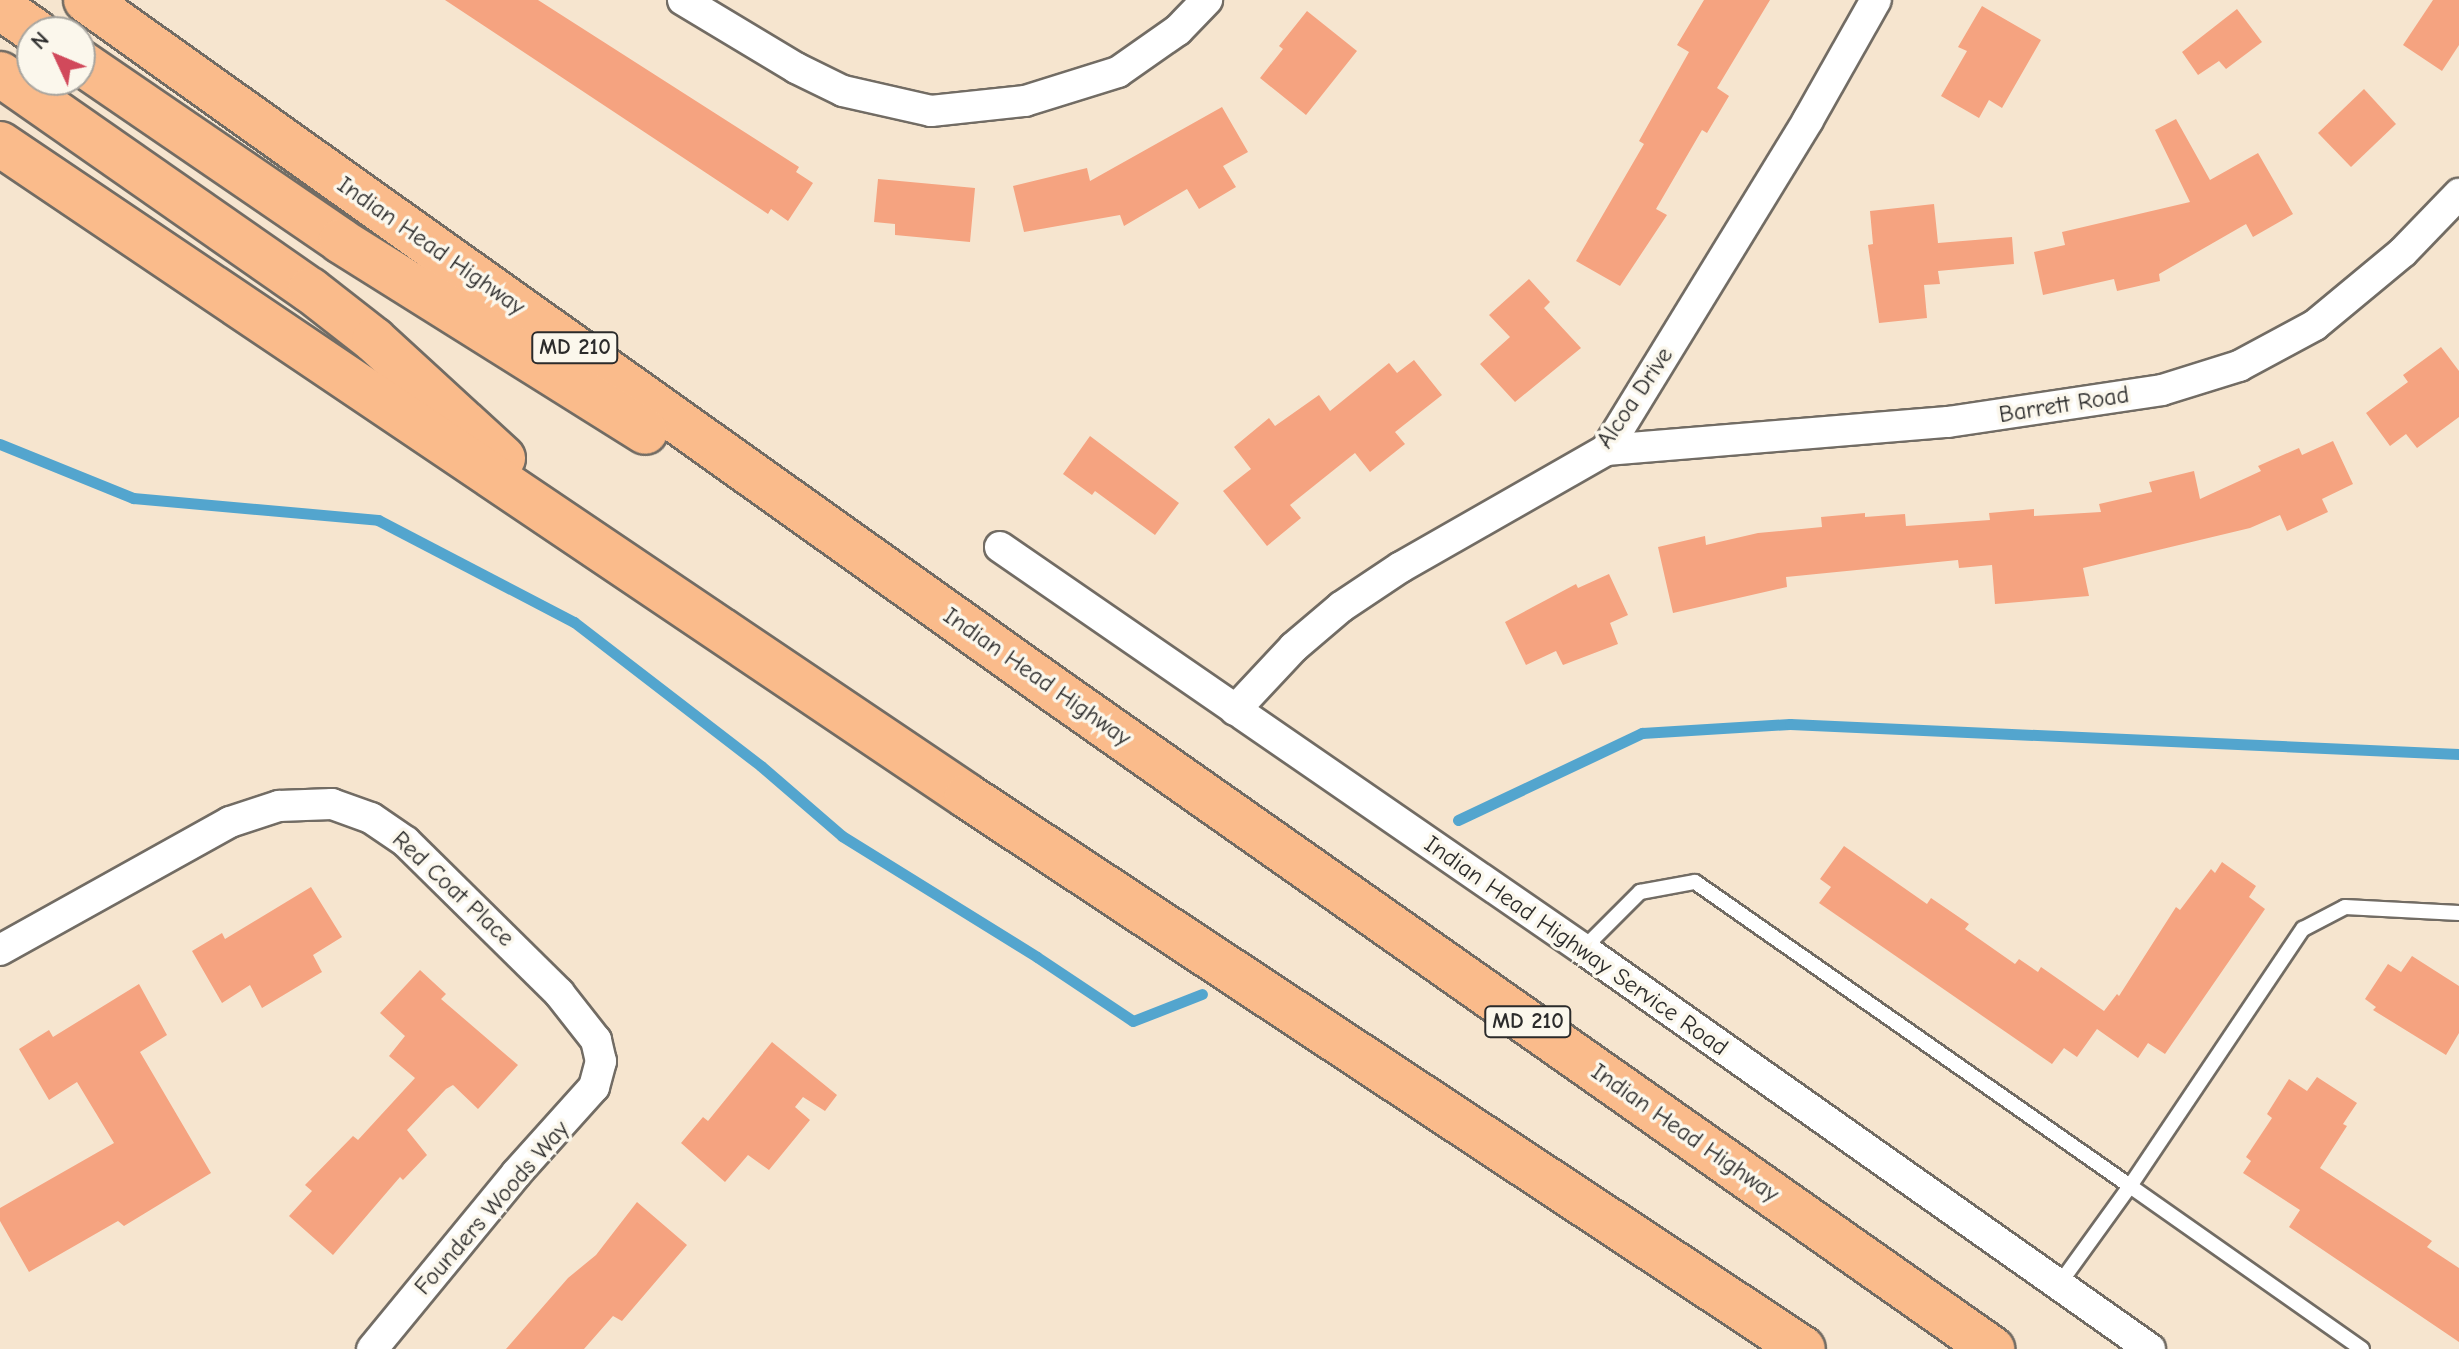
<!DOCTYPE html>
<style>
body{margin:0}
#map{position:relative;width:2459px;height:1349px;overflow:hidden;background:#f6e5cf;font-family:"Comic Neue",sans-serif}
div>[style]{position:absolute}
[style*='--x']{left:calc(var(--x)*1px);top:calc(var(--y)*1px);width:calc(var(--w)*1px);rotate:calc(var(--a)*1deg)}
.stream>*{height:11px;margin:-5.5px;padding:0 5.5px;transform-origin:5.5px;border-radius:5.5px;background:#53a5ce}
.building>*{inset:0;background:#f5a380}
.roads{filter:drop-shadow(2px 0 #726c64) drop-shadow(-2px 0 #726c64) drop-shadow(0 2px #726c64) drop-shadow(0 -2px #726c64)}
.lane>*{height:14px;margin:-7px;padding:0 7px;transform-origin:7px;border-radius:7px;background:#fff}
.street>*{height:30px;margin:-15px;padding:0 15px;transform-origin:15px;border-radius:15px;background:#fff}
.highway>*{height:44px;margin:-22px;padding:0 22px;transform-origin:22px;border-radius:22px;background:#fabb8b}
span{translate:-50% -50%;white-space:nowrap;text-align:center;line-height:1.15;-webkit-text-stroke:7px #fbf7ec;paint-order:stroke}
.shield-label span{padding:2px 6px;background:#fbf7ec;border:2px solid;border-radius:6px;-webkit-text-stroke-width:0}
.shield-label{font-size:22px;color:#2b2b2b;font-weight:700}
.street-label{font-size:24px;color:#2b2b2b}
.north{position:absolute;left:16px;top:16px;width:80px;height:80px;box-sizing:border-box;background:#fbf7ec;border:2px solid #a8a59f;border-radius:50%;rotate:314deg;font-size:22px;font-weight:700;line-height:32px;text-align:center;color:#2b2b2b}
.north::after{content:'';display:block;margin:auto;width:28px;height:36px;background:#d1495b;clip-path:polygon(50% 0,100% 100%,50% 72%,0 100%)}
</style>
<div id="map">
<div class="stream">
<i style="--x:0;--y:444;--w:144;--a:22.1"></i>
<i style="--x:133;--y:498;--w:246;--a:5.1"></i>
<i style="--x:378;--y:520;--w:221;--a:27.5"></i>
<i style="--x:574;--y:622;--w:236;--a:37.6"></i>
<i style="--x:761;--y:766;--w:107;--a:40.8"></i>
<i style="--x:842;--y:836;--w:229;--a:31.8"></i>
<i style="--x:1037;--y:957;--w:115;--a:33.7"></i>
<i style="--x:1133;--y:1021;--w:74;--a:-21.4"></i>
<i style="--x:1458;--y:820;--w:204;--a:-25.3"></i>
<i style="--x:1642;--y:733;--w:148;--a:-3.5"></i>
<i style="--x:1790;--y:724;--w:670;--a:2.57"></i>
</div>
<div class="building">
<i style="clip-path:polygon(445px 0,538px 0,799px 167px,796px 172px,813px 183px,788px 221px,771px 209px,768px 214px)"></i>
<i style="clip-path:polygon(1704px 0,1770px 0,1717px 88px,1729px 96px,1707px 133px,1702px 130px,1656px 209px,1667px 215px,1620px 286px,1576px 261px,1644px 144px,1639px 141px,1689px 52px,1677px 45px)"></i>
<i style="clip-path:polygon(2433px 0,2459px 0,2459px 45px,2442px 71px,2403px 45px)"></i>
<i style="clip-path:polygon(1982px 6px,2041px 40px,2002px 108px,1989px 100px,1979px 118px,1941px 96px,1967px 51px,1958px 47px)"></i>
<i style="clip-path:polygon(2237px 9px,2262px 42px,2226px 69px,2219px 61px,2198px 75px,2182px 52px)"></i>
<i style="clip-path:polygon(1307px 11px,1357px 51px,1306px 115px,1260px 78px,1283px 49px,1279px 46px)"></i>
<i style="clip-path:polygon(2364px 89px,2396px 124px,2351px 167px,2318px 133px)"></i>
<i style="clip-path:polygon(1222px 107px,1248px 152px,1223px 166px,1236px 187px,1199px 209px,1187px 189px,1124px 226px,1120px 215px,1024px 232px,1013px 186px,1087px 168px,1090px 181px)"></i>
<i style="clip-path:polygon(2176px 119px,2210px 180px,2258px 153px,2293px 214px,2253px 237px,2246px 224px,2159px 274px,2160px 281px,2117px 291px,2114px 279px,2043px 295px,2034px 252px,2065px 245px,2062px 232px,2190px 202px,2155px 130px)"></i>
<i style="clip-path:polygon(878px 179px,975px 188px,970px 242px,895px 235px,895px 224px,874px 222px)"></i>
<i style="clip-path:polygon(1934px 204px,1938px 243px,2012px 237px,2014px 264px,1938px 271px,1940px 284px,1924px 285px,1927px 318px,1879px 323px,1868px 245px,1873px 244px,1870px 211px)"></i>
<i style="clip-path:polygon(1529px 279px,1550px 302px,1544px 308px,1581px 348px,1515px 402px,1480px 364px,1510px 337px,1489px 315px)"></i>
<i style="clip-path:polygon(2441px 347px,2459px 371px,2459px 417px,2417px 448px,2406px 434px,2390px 446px,2366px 413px,2408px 382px,2403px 375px)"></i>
<i style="clip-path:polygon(1414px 360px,1442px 395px,1395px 432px,1405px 444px,1370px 472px,1355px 453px,1290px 505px,1301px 518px,1267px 546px,1223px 491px,1251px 469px,1234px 447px,1269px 418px,1275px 426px,1319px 395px,1330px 411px,1389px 363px,1397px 373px)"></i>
<i style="clip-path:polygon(1090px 436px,1179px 503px,1155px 535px,1095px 491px,1092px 495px,1063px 474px)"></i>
<i style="clip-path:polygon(2333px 441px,2353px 484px,2322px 499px,2328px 512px,2287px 531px,2280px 515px,2250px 528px,2083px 568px,2089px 596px,1995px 604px,1992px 565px,1959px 568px,1958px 560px,1786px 577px,1787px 587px,1673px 613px,1658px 547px,1705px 536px,1706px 545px,1758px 533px,1822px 527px,1821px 517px,1865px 513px,1865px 517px,1905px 514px,1906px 526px,1990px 520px,1989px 513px,2034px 509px,2034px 516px,2101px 512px,2099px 504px,2152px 492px,2149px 482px,2194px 471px,2200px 499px,2261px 471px,2258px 466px,2299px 448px,2302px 455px)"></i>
<i style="clip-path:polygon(1609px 574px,1628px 615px,1610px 623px,1618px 644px,1563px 665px,1556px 651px,1526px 665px,1505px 622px,1576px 584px,1578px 588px)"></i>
<i style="clip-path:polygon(1844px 846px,1927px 904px,1931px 898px,1969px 924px,1965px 929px,2015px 964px,2019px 959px,2038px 972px,2041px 967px,2104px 1011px,2117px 994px,2119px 996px,2176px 907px,2180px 910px,2211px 869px,2215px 873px,2222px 862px,2256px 886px,2249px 897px,2265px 909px,2165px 1054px,2148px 1043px,2138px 1058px,2097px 1029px,2077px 1057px,2064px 1048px,2052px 1064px,1819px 903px,1831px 887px,1820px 879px)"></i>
<i style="clip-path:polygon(311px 887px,342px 937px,313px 955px,322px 972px,262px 1008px,250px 985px,222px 1003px,192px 951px,222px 933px,225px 939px)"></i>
<i style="clip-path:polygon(2412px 956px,2459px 986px,2459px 1033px,2446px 1055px,2373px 1010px,2376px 1007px,2365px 999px,2388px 964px,2401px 972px)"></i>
<i style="clip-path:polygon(420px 970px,446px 994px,441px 999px,518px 1065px,478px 1109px,453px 1085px,446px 1089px,407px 1130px,427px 1155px,403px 1180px,400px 1177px,333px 1255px,289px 1216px,312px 1191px,305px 1185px,353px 1136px,358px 1140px,415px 1078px,389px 1056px,405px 1036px,380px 1013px)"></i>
<i style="clip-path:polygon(139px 984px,167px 1035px,140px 1052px,211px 1173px,124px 1226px,118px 1221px,29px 1272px,0 1221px,0 1208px,114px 1143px,77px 1082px,49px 1100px,19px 1049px,49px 1030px,53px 1037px)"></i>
<i style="clip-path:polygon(772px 1042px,837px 1095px,825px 1111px,803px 1097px,795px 1107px,810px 1120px,769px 1170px,748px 1155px,725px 1182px,681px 1143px,703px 1117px,708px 1121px)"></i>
<i style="clip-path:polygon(2317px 1077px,2357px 1103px,2343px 1124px,2347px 1126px,2320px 1168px,2432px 1241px,2427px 1247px,2459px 1268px,2459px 1342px,2289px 1227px,2300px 1210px,2243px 1173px,2251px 1161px,2246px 1157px,2272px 1118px,2267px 1114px,2289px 1079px,2307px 1091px)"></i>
<i style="clip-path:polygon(637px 1202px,687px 1245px,622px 1321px,613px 1316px,584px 1349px,506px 1349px,568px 1278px,596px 1255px)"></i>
</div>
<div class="roads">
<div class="lane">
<i style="--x:1583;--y:949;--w:81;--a:-45"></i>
<i style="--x:1640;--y:892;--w:56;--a:-10.3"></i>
<i style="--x:1695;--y:882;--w:531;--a:34.95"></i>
<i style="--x:2130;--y:1186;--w:123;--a:125.8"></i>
<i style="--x:2362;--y:1349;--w:284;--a:-144.9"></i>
<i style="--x:2130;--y:1186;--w:310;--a:-56.1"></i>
<i style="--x:2303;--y:929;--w:47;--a:-27.6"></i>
<i style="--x:2345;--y:907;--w:114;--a:3"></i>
</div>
<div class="street">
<i style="--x:683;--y:0;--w:132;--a:31"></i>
<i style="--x:796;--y:68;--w:52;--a:26.1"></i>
<i style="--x:843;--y:91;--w:90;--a:12.8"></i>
<i style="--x:931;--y:111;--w:95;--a:-6.1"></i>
<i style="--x:1025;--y:101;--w:97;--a:-17.3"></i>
<i style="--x:1118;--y:72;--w:73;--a:-35"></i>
<i style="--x:1178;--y:30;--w:42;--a:-46"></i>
<i style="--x:1606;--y:450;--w:343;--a:-4.7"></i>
<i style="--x:1948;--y:422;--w:216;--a:-8.5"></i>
<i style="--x:2162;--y:390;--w:81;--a:-17.3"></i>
<i style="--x:2239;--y:366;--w:86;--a:-28.3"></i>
<i style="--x:2315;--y:325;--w:114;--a:-39.7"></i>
<i style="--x:2403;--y:252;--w:81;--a:-46"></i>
<i style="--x:1000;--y:547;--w:708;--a:34.59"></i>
<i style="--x:1583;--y:949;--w:694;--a:35.2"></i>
<i style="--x:1235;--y:710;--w:86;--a:-46.9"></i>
<i style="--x:1294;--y:647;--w:62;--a:-40.4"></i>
<i style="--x:1341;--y:607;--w:72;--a:-33.7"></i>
<i style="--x:1401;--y:567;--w:236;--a:-29.7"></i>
<i style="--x:1606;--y:450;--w:387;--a:-58.5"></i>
<i style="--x:1808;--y:120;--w:138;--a:-60.5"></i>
<i style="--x:0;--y:950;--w:263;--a:-29.1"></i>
<i style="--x:230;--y:822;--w:52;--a:-18.1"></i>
<i style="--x:279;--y:806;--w:53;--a:-2.2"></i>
<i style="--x:332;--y:804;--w:41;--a:19.7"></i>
<i style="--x:371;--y:818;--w:42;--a:34.4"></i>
<i style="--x:406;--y:842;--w:215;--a:44.6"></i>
<i style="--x:559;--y:993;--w:60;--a:51.8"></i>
<i style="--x:596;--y:1040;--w:22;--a:77"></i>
<i style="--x:601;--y:1061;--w:27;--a:105"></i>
<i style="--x:594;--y:1087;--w:117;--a:131.9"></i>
<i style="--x:516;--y:1174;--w:227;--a:129.4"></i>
</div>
<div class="highway">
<i style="--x:86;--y:0;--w:1200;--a:35.47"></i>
<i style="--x:1063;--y:696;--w:1136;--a:35.1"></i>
<i style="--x:0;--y:7;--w:44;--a:34.8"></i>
<i style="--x:80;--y:62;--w:316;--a:34.4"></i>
<i style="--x:341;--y:241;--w:359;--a:32.1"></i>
<i style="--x:0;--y:74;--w:378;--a:34.9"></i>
<i style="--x:310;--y:290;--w:81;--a:38"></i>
<i style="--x:374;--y:340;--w:175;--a:42.5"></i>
<i style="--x:0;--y:144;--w:1166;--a:33.99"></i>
<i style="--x:967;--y:796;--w:1002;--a:33.48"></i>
</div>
</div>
<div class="shield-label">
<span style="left:575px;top:348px">MD 210</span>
<span style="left:1528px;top:1022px">MD 210</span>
</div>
<div class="street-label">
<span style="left:431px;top:246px;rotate:35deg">Indian Head Highway</span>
<span style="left:1635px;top:398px;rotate:-56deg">Alcoa Drive</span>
<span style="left:2064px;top:405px;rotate:-9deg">Barrett Road</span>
<span style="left:1037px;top:677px;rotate:35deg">Indian Head Highway</span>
<span style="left:453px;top:889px;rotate:43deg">Red Coat Place</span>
<span style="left:1576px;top:946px;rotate:35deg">Indian Head Highway Service Road</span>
<span style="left:1685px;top:1133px;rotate:35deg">Indian Head Highway</span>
<span style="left:492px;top:1208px;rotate:-49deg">Founders Woods Way</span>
</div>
<div class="north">N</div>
</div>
